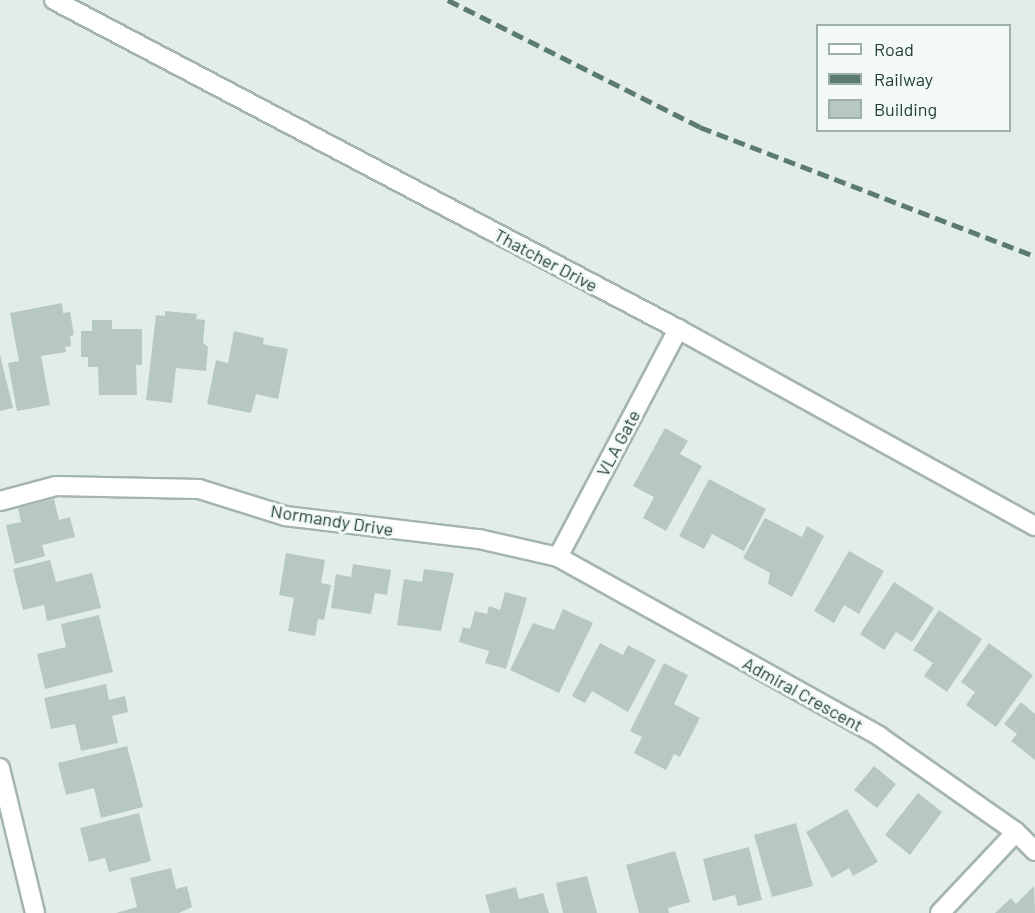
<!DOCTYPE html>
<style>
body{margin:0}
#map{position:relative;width:1035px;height:913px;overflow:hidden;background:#e2ede8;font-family:Barlow,sans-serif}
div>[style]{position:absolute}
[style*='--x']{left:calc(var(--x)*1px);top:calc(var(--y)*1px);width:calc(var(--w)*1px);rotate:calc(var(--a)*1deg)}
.building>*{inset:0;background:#b7c8c1}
.roads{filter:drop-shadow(2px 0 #a4b5af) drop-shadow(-2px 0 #a4b5af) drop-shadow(0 2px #a4b5af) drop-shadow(0 -2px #a4b5af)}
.minor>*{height:18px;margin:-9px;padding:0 9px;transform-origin:9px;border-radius:9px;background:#fff}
.secondary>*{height:18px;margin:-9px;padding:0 9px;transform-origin:9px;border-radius:9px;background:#fff}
.rail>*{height:4.5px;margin-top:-2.25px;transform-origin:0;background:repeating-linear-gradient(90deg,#5b7a72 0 12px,transparent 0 18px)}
span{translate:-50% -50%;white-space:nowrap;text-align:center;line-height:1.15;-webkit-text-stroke:6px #f2f9f6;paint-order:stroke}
.street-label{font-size:18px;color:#213f37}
.legend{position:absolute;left:816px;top:24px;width:195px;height:108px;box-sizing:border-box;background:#f2f9f6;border:2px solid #9eafaa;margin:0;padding:8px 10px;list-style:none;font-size:18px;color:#213f37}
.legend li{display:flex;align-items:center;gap:12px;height:30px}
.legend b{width:30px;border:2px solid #9eafaa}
</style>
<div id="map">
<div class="building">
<i style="clip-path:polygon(62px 303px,63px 313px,70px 312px,74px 335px,70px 336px,71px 346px,65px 347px,66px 352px,41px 356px,50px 405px,17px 411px,8px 363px,19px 361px,10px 313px)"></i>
<i style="clip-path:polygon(165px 311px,197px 314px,196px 319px,205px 320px,203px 343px,208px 347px,206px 371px,176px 368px,172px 403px,146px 400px,156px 315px,165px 316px)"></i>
<i style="clip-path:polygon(92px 320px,112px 320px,112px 329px,142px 329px,142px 365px,136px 365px,137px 395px,99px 395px,98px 367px,88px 367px,88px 357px,81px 357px,81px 331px,92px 331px)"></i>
<i style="clip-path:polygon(234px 331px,264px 338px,263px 344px,288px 349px,278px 399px,256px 394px,251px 413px,207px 404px,216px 360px,228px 363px)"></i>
<i style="clip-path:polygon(0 355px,13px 408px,0 411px)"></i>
<i style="clip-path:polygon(665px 428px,688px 441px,680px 454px,702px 466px,666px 531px,643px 518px,654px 497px,633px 486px)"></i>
<i style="clip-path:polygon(709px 479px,766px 509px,744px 551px,712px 534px,704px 549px,679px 536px)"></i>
<i style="clip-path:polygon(54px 499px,59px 520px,70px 517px,75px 537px,42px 545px,45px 556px,15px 564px,6px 525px,21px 522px,18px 508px)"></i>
<i style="clip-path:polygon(765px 518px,802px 537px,807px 526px,824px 536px,792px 597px,768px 584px,770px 573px,743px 558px)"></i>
<i style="clip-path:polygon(849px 551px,884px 571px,859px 614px,844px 605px,834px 623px,814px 611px)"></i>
<i style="clip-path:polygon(286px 553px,325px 560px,321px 583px,331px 585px,324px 620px,318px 619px,315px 636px,288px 631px,294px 598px,279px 595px)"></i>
<i style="clip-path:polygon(50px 560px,56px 582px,92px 573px,101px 608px,47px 621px,44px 605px,23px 610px,13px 569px)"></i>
<i style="clip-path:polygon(353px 564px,391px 570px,387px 595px,375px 593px,371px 614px,331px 608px,336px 574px,351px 577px)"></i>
<i style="clip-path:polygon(424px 569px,454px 573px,441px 631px,397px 625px,404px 579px,422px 582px)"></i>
<i style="clip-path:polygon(894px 582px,934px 608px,912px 642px,896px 632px,884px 650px,860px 634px)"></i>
<i style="clip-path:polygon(505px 592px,527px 598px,506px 669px,485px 663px,489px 651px,459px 642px,463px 627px,470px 629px,475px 611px,487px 614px,489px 606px,500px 610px)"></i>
<i style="clip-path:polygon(563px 609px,593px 623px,559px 693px,510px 670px,533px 623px,554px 630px)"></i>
<i style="clip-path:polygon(939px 610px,982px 639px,947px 692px,924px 676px,933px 663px,913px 650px)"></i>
<i style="clip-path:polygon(99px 615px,113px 672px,45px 689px,37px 654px,66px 647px,61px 624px)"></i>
<i style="clip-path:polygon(600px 643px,623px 655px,628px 645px,656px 660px,628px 712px,592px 691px,585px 703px,572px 696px)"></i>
<i style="clip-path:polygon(989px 643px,1033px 675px,996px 727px,966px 705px,975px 692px,961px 682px)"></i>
<i style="clip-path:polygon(664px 663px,688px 675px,674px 704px,700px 718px,680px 757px,674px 754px,666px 770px,634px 753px,642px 737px,630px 731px)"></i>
<i style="clip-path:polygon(106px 684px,109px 700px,125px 696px,128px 712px,112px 716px,118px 743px,81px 751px,75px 724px,51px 729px,44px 698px)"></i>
<i style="clip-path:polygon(1021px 702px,1035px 714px,1035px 760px,1011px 741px,1017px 734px,1004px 724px)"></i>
<i style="clip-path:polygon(127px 746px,143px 807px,101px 818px,94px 788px,66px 795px,58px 763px)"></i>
<i style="clip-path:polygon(874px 766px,896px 784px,877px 808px,854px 790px)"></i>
<i style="clip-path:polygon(918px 793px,942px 812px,910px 855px,885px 835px)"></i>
<i style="clip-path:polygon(847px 809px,878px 862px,853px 876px,849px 868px,832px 878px,806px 832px)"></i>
<i style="clip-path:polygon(139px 813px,151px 861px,109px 872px,105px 858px,89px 862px,80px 828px)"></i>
<i style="clip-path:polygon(796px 823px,813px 886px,772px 897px,754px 835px)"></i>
<i style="clip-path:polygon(749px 847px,762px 900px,738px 906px,735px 895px,713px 901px,703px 859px)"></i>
<i style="clip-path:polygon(675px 851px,690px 902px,668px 908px,669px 913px,639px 913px,626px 865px)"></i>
<i style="clip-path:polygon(171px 868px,176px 889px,187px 886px,192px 907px,179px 913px,116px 913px,137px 907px,130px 878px)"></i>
<i style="clip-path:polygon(587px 876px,597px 913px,563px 913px,556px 883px)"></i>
<i style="clip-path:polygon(1034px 886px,1035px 913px,995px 913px,1011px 898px,1016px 904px)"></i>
<i style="clip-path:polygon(516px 887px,519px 899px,543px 893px,549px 913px,490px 913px,485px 895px)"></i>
</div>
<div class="roads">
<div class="minor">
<i style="--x:0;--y:501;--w:58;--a:-15"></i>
<i style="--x:56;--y:486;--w:143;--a:1.2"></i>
<i style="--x:199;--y:489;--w:90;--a:17.4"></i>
<i style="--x:285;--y:516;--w:195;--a:6.8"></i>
<i style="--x:479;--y:539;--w:81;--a:12.8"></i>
<i style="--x:558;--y:557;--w:368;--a:29.1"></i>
<i style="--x:879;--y:736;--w:167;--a:35"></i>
<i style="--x:1016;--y:832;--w:27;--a:45"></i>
<i style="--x:558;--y:557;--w:258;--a:-62.2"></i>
<i style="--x:0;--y:768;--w:149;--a:76.4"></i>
<i style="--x:940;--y:913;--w:111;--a:-46.8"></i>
</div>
<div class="secondary">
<i style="--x:54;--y:0;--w:705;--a:27.8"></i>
<i style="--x:678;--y:329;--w:408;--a:28.9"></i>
</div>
</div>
<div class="rail">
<i style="--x:448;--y:0;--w:282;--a:26.7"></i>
<i style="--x:700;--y:127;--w:359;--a:21.1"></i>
</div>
<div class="street-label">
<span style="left:546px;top:260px;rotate:28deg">Thatcher Drive</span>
<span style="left:618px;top:443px;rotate:-62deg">VLA Gate</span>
<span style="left:332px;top:520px;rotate:9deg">Normandy Drive</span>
<span style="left:803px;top:694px;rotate:29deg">Admiral Crescent</span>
</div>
<ul class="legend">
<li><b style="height:8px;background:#fff"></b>Road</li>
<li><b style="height:8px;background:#5b7a72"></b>Railway</li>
<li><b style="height:16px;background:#b7c8c1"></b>Building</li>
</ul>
</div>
